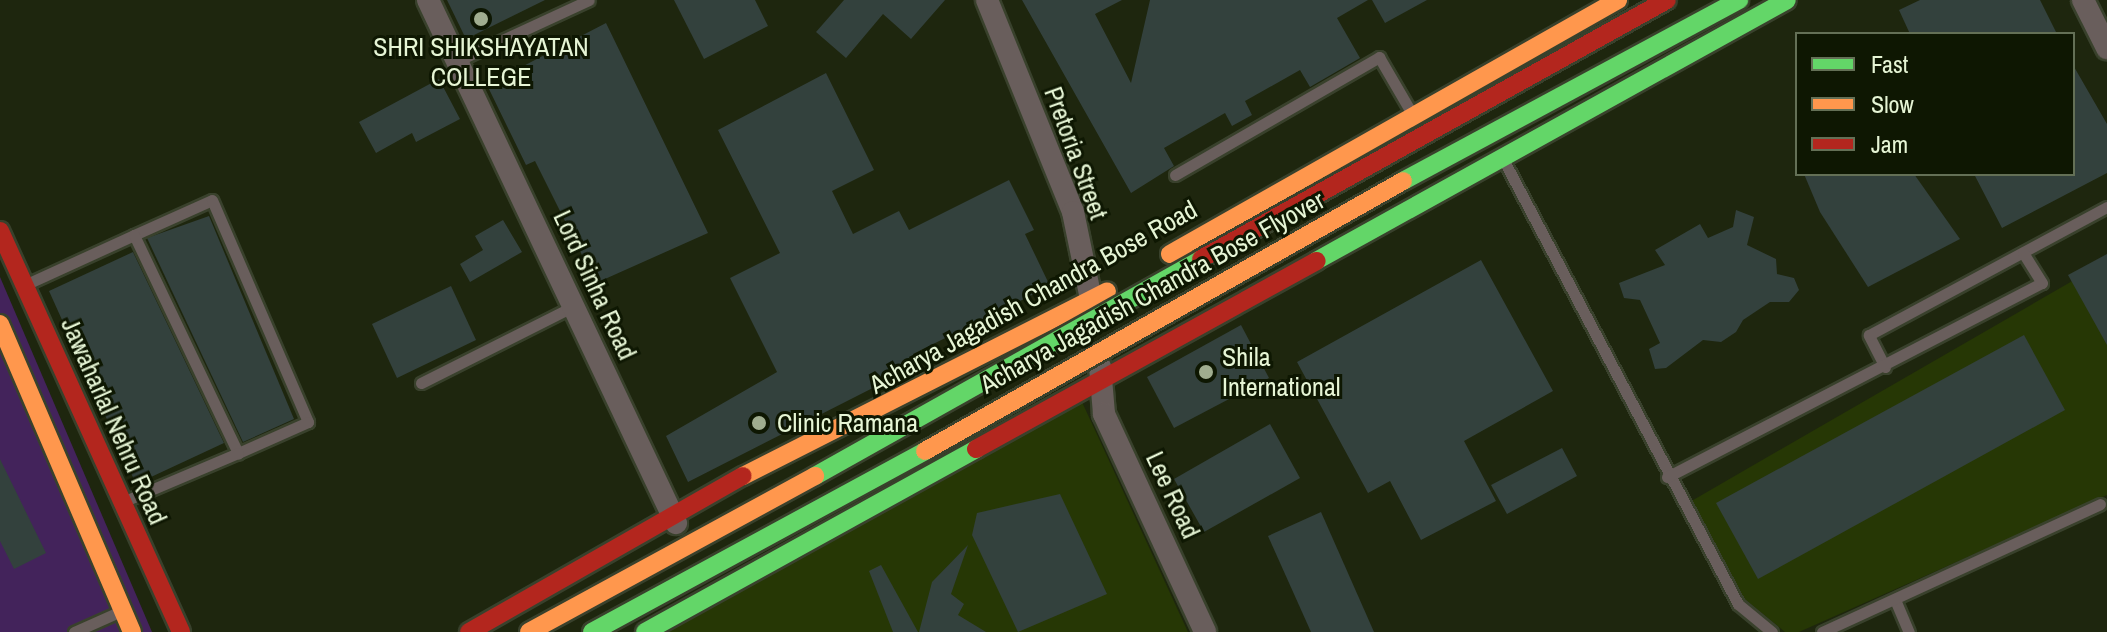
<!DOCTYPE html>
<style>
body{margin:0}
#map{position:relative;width:2107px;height:632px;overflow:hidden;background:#1e260e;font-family:"Archivo Narrow",sans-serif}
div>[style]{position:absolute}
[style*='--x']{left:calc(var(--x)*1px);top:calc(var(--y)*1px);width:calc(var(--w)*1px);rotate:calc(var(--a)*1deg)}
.built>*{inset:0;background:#263705}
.green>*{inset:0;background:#43235b}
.building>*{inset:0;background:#33413d}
.roads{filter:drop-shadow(2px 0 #39412c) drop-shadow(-2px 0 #39412c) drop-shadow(0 2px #39412c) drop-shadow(0 -2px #39412c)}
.lane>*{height:11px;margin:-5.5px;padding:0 5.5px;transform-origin:5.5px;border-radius:5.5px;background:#695e5c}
.street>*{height:22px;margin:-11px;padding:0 11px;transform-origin:11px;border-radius:11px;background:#695e5c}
.fast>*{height:18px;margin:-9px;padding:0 9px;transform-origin:9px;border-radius:9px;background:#63d668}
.slow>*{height:18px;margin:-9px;padding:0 9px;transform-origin:9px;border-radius:9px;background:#ff974d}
.jam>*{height:18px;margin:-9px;padding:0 9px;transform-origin:9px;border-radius:9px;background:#b3261e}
.bridges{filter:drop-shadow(2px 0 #39412c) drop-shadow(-2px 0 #39412c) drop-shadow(0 2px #39412c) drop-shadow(0 -2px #39412c)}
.fast-bridge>*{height:18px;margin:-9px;padding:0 9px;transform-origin:9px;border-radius:9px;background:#63d668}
.slow-bridge>*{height:18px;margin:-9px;padding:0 9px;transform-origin:9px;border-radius:9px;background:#ff974d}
.jam-bridge>*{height:18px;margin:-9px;padding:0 9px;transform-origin:9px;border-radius:9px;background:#b3261e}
.dots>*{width:22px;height:22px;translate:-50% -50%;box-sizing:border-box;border:4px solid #0e1702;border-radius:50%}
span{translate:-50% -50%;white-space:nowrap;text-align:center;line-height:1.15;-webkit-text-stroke:6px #0e1702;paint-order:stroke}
.poi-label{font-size:26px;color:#e6f5d5}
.left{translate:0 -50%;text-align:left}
.street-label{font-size:26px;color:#e6f5d5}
.legend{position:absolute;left:1795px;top:32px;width:280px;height:144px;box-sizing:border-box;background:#0e1702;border:2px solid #647056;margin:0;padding:10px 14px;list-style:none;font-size:24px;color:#e6f5d5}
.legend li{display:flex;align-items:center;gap:16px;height:40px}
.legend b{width:40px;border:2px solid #647056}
</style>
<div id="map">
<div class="built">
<i style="clip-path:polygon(2107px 261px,2107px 495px,1799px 632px,1785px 632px,1741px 596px,1688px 503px)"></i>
<i style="clip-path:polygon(1082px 402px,1188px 632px,664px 632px)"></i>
</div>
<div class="green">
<i style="clip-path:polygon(0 277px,152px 632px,0 632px)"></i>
</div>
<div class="building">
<i style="clip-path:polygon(447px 0,545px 0,466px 39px)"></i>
<i style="clip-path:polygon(674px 0,755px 0,768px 26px,704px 59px)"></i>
<i style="clip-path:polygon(844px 0,945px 0,911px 39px,883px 14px,846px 58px,816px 32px)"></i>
<i style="clip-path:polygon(1022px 0,1122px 0,1095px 14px,1131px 83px,1150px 0,1368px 0,1337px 18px,1360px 58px,1310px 87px,1300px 70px,1245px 101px,1252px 115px,1232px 126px,1225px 113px,1164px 148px,1174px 166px,1131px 193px)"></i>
<i style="clip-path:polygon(1372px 0,1427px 0,1385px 23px)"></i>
<i style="clip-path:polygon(1920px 0,2040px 0,2057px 34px,1910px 34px,1899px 10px)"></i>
<i style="clip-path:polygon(606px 23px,708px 233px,596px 283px,535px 161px,526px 165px,487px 85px)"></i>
<i style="clip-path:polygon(2073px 65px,2107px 124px,2107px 173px,2002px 228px,1974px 174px,2073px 174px)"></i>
<i style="clip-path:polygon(826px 73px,874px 170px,832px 191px,853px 234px,899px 211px,909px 230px,1009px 180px,1034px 230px,1025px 234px,1050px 286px,913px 354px,918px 365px,688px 482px,666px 436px,777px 372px,730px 278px,780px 253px,718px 130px)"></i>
<i style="clip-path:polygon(439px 79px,460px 119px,416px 142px,412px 133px,376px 153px,359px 122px)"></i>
<i style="clip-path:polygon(1804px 174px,1914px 174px,1960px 239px,1868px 287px,1820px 212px)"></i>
<i style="clip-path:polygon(1736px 210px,1754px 217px,1747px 245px,1776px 259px,1777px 274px,1794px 278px,1799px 290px,1789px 302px,1770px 302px,1743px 320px,1736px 332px,1721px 342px,1703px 340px,1666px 368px,1655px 369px,1649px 349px,1660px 343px,1640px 300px,1624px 298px,1619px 283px,1665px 265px,1655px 250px,1700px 224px,1708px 238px,1733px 227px)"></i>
<i style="clip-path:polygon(209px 216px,294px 419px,243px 442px,147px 238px)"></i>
<i style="clip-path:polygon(503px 220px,522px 252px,470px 282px,460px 264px,483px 250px,475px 236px)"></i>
<i style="clip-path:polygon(133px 252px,224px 443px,136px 484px,49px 291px)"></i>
<i style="clip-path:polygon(2107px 254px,2107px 345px,2068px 275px)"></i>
<i style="clip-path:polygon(1481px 260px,1553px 391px,1464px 441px,1496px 501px,1421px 540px,1390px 481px,1368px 493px,1297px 362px)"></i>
<i style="clip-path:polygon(451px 286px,476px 340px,397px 378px,372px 324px)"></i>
<i style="clip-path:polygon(1241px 325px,1269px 378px,1174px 428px,1147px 377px)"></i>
<i style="clip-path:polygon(2024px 335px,2065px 410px,1758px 579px,1716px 503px)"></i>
<i style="clip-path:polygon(1270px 424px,1300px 478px,1204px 532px,1174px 479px)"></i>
<i style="clip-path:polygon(1562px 448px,1577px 476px,1507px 514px,1491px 485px)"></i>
<i style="clip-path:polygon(0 459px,46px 553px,14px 569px,0 541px)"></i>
<i style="clip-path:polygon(1060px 494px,1107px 594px,1018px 632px,972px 535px,977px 513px)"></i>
<i style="clip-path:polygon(1321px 512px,1374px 632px,1311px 632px,1268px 536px)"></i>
<i style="clip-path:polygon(968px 545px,951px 594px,964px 604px,958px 615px,986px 632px,919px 632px,932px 582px)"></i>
<i style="clip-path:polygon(881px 565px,918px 632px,893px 632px,869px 571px)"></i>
</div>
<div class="roads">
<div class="lane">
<i style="--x:457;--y:61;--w:145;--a:-24.8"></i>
<i style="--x:1503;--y:159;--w:503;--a:62.16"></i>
<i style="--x:1738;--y:604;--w:44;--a:39.5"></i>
<i style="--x:1175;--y:175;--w:236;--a:-30"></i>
<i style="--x:1379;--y:57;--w:64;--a:59.8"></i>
<i style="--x:134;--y:235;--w:85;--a:-24.2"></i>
<i style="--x:212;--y:200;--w:242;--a:66.6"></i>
<i style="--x:308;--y:422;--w:77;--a:156.1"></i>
<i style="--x:29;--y:283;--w:115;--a:-24.6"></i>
<i style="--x:134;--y:235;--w:242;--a:64.5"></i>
<i style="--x:238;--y:453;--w:123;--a:157"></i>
<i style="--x:1885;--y:367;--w:36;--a:-117"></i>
<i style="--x:1869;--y:335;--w:270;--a:-28.3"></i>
<i style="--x:421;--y:383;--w:171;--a:-26.7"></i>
<i style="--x:1667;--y:477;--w:422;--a:-27.4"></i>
<i style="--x:2042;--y:283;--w:36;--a:-122"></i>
<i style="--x:1896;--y:602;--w:33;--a:67"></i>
<i style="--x:74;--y:632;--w:51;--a:-24.1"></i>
<i style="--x:1822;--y:632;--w:306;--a:-24.7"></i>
</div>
<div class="street">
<i style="--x:428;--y:0;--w:579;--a:64.63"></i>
<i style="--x:987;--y:0;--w:229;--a:67.9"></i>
<i style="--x:1073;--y:212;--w:99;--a:78.3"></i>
<i style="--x:2083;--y:0;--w:54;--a:63.4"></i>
<i style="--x:1100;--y:367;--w:47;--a:85.1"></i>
<i style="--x:1104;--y:414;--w:240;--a:65.1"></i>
</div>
<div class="fast">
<i style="--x:1316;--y:261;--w:538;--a:-28.99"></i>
<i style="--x:645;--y:632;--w:378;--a:-28.9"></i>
</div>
<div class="slow">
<i style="--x:1170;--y:254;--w:515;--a:-29.55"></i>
<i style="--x:0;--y:324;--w:335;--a:66.8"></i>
<i style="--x:743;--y:476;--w:408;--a:-26.9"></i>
</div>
<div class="jam">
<i style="--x:0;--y:231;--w:440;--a:65.7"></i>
<i style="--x:976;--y:449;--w:389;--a:-28.9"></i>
<i style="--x:469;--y:632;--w:315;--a:-29.7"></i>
</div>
</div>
<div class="bridges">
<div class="fast-bridge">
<i style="--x:1403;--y:181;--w:382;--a:-28.3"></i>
<i style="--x:815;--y:476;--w:443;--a:-29.3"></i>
<i style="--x:592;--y:632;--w:379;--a:-28.5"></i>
</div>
<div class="slow-bridge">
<i style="--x:925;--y:451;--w:549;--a:-29.46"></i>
<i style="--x:529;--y:632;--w:326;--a:-28.6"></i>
</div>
<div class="jam-bridge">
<i style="--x:1201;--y:259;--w:533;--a:-29.07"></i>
</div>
</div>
<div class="dots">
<i style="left:481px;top:19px;background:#a0ad8f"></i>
<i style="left:1206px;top:372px;background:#a0ad8f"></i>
<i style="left:759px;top:423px;background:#a0ad8f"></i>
</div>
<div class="poi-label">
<span style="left:481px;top:62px">SHRI SHIKSHAYATAN<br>COLLEGE</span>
<span class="left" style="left:1222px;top:372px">Shila<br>International</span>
<span class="left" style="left:777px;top:423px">Clinic Ramana</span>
</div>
<div class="street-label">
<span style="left:1076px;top:153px;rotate:70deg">Pretoria Street</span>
<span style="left:595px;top:285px;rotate:65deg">Lord Sinha Road</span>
<span style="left:1152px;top:292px;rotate:-29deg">Acharya Jagadish Chandra Bose Flyover</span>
<span style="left:1033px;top:297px;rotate:-29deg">Acharya Jagadish Chandra Bose Road</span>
<span style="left:114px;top:421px;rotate:66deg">Jawaharlal Nehru Road</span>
<span style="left:1173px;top:495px;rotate:65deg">Lee Road</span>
</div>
<ul class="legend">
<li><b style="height:10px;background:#63d668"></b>Fast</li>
<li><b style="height:10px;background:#ff974d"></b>Slow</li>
<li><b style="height:10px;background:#b3261e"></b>Jam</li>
</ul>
</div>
